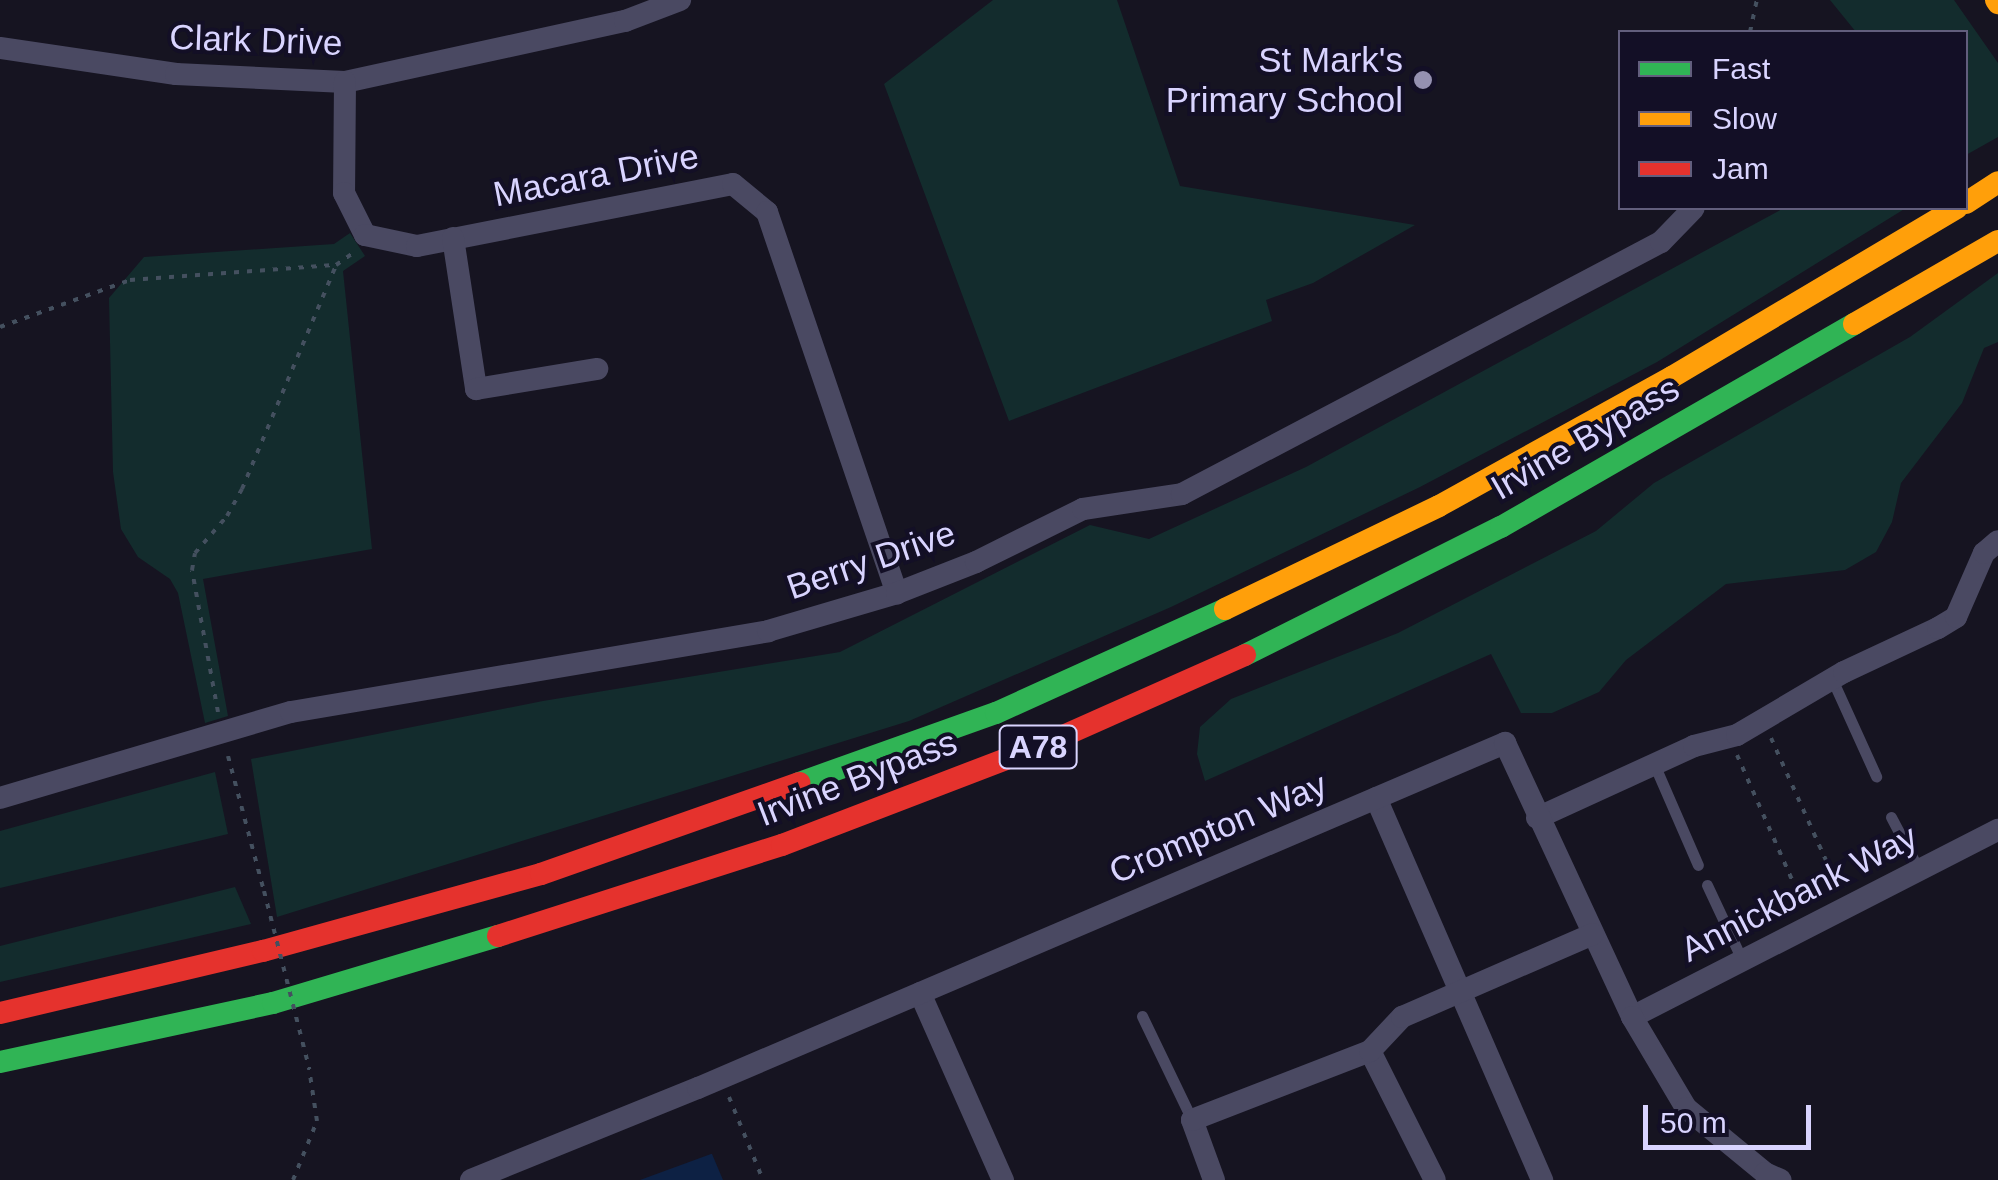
<!DOCTYPE html>
<style>
body{margin:0}
#map{position:relative;width:1998px;height:1180px;overflow:hidden;background:#161421;font-family:Arial,sans-serif}
div>[style]{position:absolute}
[style*='--x']{left:calc(var(--x)*1px);top:calc(var(--y)*1px);width:calc(var(--w)*1px);rotate:calc(var(--a)*1deg)}
.green>*{inset:0;background:#132c2d}
.water>*{inset:0;background:#0d2144}
.path>*{height:4px;margin-top:-2px;transform-origin:0;background:repeating-linear-gradient(90deg,#44505f 0 5px,transparent 0 13px)}
.lane>*{height:11px;margin:-5.5px;padding:0 5.5px;transform-origin:5.5px;border-radius:5.5px;background:#4a4962}
.street>*{height:22px;margin:-11px;padding:0 11px;transform-origin:11px;border-radius:11px;background:#4a4962}
.fast>*{height:22px;margin:-11px;padding:0 11px;transform-origin:11px;border-radius:11px;background:#30b455}
.slow>*{height:22px;margin:-11px;padding:0 11px;transform-origin:11px;border-radius:11px;background:#ff9f0a}
.jam>*{height:22px;margin:-11px;padding:0 11px;transform-origin:11px;border-radius:11px;background:#e5322d}
.path-bridge>*{height:4px;margin-top:-2px;transform-origin:0;background:repeating-linear-gradient(90deg,#44505f 0 5px,transparent 0 13px)}
.dots>*{width:28px;height:28px;translate:-50% -50%;box-sizing:border-box;border:5px solid #130f26;border-radius:50%}
span{translate:-50% -50%;white-space:nowrap;text-align:center;line-height:1.15;-webkit-text-stroke:8px #130f26;paint-order:stroke}
.shield-label span{padding:2px 8px;background:#130f26;border:2px solid;border-radius:8px;-webkit-text-stroke-width:0}
.shield-label{font-size:32px;color:#d9d4ff;font-weight:700}
.street-label{font-size:35px;color:#d9d4ff}
.poi-label{font-size:35px;color:#d9d4ff}
.right{translate:-100% -50%;text-align:right}
.legend{position:absolute;left:1618px;top:30px;width:350px;height:180px;box-sizing:border-box;background:#130f26;border:2px solid #625e7d;margin:0;padding:12px 18px;list-style:none;font-size:30px;color:#d9d4ff}
.legend li{display:flex;align-items:center;gap:20px;height:50px}
.legend b{width:50px;border:2px solid #625e7d}
.scale{position:absolute;left:1643px;top:1105px;width:168px;height:45px;box-sizing:border-box;border:5px solid #d9d4ff;border-top:0;padding-left:12px;font-size:30px;line-height:35px;white-space:nowrap;color:#d9d4ff;-webkit-text-stroke:8px #130f26;paint-order:stroke}
</style>
<div id="map">
<div class="green">
<i style="clip-path:polygon(993px 0,1117px 0,1180px 186px,1415px 225px,1313px 283px,1266px 300px,1272px 321px,1009px 421px,884px 84px)"></i>
<i style="clip-path:polygon(1830px 0,1954px 0,1998px 63px,1998px 137px,1966px 155px,1966px 32px,1856px 32px)"></i>
<i style="clip-path:polygon(1784px 208px,1906px 208px,1657px 362px,1420px 487px,1171px 607px,909px 721px,277px 917px,251px 759px,543px 701px,840px 652px,1090px 525px,1149px 539px,1306px 467px)"></i>
<i style="clip-path:polygon(350px 233px,365px 256px,343px 271px,372px 549px,203px 579px,228px 716px,205px 723px,178px 593px,170px 579px,138px 557px,121px 529px,113px 472px,109px 298px,144px 257px,334px 244px)"></i>
<i style="clip-path:polygon(1998px 273px,1998px 342px,1984px 348px,1962px 403px,1901px 483px,1892px 522px,1876px 552px,1845px 570px,1726px 584px,1626px 660px,1599px 692px,1552px 713px,1521px 713px,1491px 654px,1205px 781px,1197px 754px,1200px 727px,1231px 699px,1398px 633px,1596px 531px,1654px 483px,1910px 337px)"></i>
<i style="clip-path:polygon(215px 772px,228px 834px,0 888px,0 831px)"></i>
<i style="clip-path:polygon(235px 887px,251px 924px,0 982px,0 946px)"></i>
</div>
<div class="water">
<i style="clip-path:polygon(712px 1154px,723px 1180px,640px 1180px,711px 1154px)"></i>
</div>
<div class="path">
<i style="--x:1750;--y:32;--w:33;--a:-78"></i>
<i style="--x:0;--y:327;--w:138;--a:-19.9"></i>
<i style="--x:130;--y:280;--w:207;--a:-4.2"></i>
<i style="--x:218;--y:712;--w:144;--a:-100.4"></i>
<i style="--x:192;--y:570;--w:17;--a:-80"></i>
<i style="--x:195;--y:553;--w:49;--a:-49.1"></i>
<i style="--x:227;--y:516;--w:31;--a:-61"></i>
<i style="--x:242;--y:489;--w:243;--a:-67.2"></i>
<i style="--x:336;--y:265;--w:21;--a:-35"></i>
<i style="--x:1771;--y:738;--w:166;--a:65.8"></i>
<i style="--x:1737;--y:755;--w:166;--a:66.2"></i>
<i style="--x:228;--y:756;--w:140;--a:75.1"></i>
<i style="--x:729;--y:1097;--w:90;--a:67.7"></i>
<i style="--x:293;--y:1180;--w:64;--a:-67.9"></i>
<i style="--x:317;--y:1121;--w:54;--a:-98.6"></i>
</div>
<div class="lane">
<i style="--x:1832;--y:679;--w:107;--a:65.6"></i>
<i style="--x:1654;--y:764;--w:110;--a:66.5"></i>
<i style="--x:1891;--y:817;--w:60;--a:62.2"></i>
<i style="--x:1707;--y:885;--w:85;--a:64.9"></i>
<i style="--x:1142;--y:1016;--w:115;--a:64.3"></i>
</div>
<div class="street">
<i style="--x:0;--y:48;--w:178;--a:8.4"></i>
<i style="--x:176;--y:74;--w:169;--a:2.7"></i>
<i style="--x:345;--y:82;--w:287;--a:-12.3"></i>
<i style="--x:625;--y:21;--w:59;--a:-20.9"></i>
<i style="--x:345;--y:82;--w:111;--a:90.5"></i>
<i style="--x:344;--y:193;--w:47;--a:63.4"></i>
<i style="--x:365;--y:235;--w:53;--a:11.9"></i>
<i style="--x:417;--y:246;--w:322;--a:-11.1"></i>
<i style="--x:733;--y:184;--w:44;--a:39.5"></i>
<i style="--x:767;--y:212;--w:403;--a:71.2"></i>
<i style="--x:453;--y:238;--w:153;--a:81.3"></i>
<i style="--x:476;--y:389;--w:123;--a:-9.4"></i>
<i style="--x:0;--y:798;--w:303;--a:-16.5"></i>
<i style="--x:291;--y:712;--w:484;--a:-9.6"></i>
<i style="--x:768;--y:631;--w:134;--a:-16.4"></i>
<i style="--x:897;--y:593;--w:85;--a:-21.4"></i>
<i style="--x:976;--y:562;--w:119;--a:-26.4"></i>
<i style="--x:1083;--y:509;--w:100;--a:-8.6"></i>
<i style="--x:1182;--y:494;--w:541;--a:-27.75"></i>
<i style="--x:1661;--y:242;--w:47;--a:-45.9"></i>
<i style="--x:1376;--y:798;--w:417;--a:66.5"></i>
<i style="--x:1537;--y:818;--w:173;--a:-24.6"></i>
<i style="--x:1694;--y:746;--w:44;--a:-14.3"></i>
<i style="--x:1737;--y:735;--w:124;--a:-30.5"></i>
<i style="--x:1844;--y:672;--w:104;--a:-25.1"></i>
<i style="--x:1938;--y:628;--w:21;--a:-31"></i>
<i style="--x:1956;--y:617;--w:70;--a:-66.4"></i>
<i style="--x:1984;--y:553;--w:18;--a:-41"></i>
<i style="--x:920;--y:993;--w:205;--a:66.1"></i>
<i style="--x:1632;--y:1017;--w:411;--a:-27.1"></i>
<i style="--x:1370;--y:1051;--w:144;--a:63.3"></i>
<i style="--x:471;--y:1180;--w:245;--a:-22.1"></i>
<i style="--x:698;--y:1088;--w:878;--a:-23.15"></i>
<i style="--x:1505;--y:743;--w:302;--a:65.1"></i>
<i style="--x:1632;--y:1017;--w:106;--a:59.3"></i>
<i style="--x:1686;--y:1108;--w:102;--a:39.4"></i>
<i style="--x:1765;--y:1173;--w:17;--a:24"></i>
<i style="--x:1214;--y:1180;--w:64;--a:-110.1"></i>
<i style="--x:1192;--y:1120;--w:191;--a:-21.2"></i>
<i style="--x:1370;--y:1051;--w:47;--a:-46.7"></i>
<i style="--x:1402;--y:1017;--w:208;--a:-23.5"></i>
</div>
<div class="fast">
<i style="--x:1245;--y:655;--w:286;--a:-26.6"></i>
<i style="--x:1501;--y:527;--w:407;--a:-29.9"></i>
<i style="--x:799;--y:783;--w:209;--a:-19.6"></i>
<i style="--x:996;--y:713;--w:252;--a:-24.4"></i>
<i style="--x:0;--y:1062;--w:279;--a:-12.2"></i>
<i style="--x:273;--y:1003;--w:235;--a:-16.6"></i>
</div>
<div class="slow">
<i style="--x:1996;--y:0;--w:4;--a:56"></i>
<i style="--x:1966;--y:203;--w:38;--a:-33"></i>
<i style="--x:1854;--y:324;--w:166;--a:-30"></i>
<i style="--x:1225;--y:609;--w:237;--a:-25.7"></i>
<i style="--x:1439;--y:506;--w:266;--a:-29"></i>
<i style="--x:1672;--y:377;--w:331;--a:-30.7"></i>
</div>
<div class="jam">
<i style="--x:498;--y:936;--w:298;--a:-17.8"></i>
<i style="--x:782;--y:845;--w:282;--a:-21"></i>
<i style="--x:1045;--y:744;--w:219;--a:-24"></i>
<i style="--x:0;--y:1013;--w:270;--a:-13.3"></i>
<i style="--x:263;--y:951;--w:288;--a:-15.5"></i>
<i style="--x:541;--y:874;--w:274;--a:-19.4"></i>
</div>
<div class="path-bridge">
<i style="--x:264;--y:891;--w:183;--a:75.7"></i>
</div>
<div class="dots">
<i style="left:1423px;top:80px;background:#9591b1"></i>
</div>
<div class="shield-label">
<span style="left:1038px;top:747px">A78</span>
</div>
<div class="street-label">
<span style="left:256px;top:40px;rotate:2deg">Clark Drive</span>
<span style="left:596px;top:175px;rotate:-11deg">Macara Drive</span>
<span style="left:1585px;top:438px;rotate:-30deg">Irvine Bypass</span>
<span style="left:871px;top:560px;rotate:-19deg">Berry Drive</span>
<span style="left:857px;top:778px;rotate:-21deg">Irvine Bypass</span>
<span style="left:1218px;top:828px;rotate:-23deg">Crompton Way</span>
<span style="left:1799px;top:893px;rotate:-27deg">Annickbank Way</span>
</div>
<div class="poi-label">
<span class="right" style="left:1403px;top:80px">St Mark's<br>Primary School</span>
</div>
<ul class="legend">
<li><b style="height:12px;background:#30b455"></b>Fast</li>
<li><b style="height:12px;background:#ff9f0a"></b>Slow</li>
<li><b style="height:12px;background:#e5322d"></b>Jam</li>
</ul>
<div class="scale">50 m</div>
</div>
